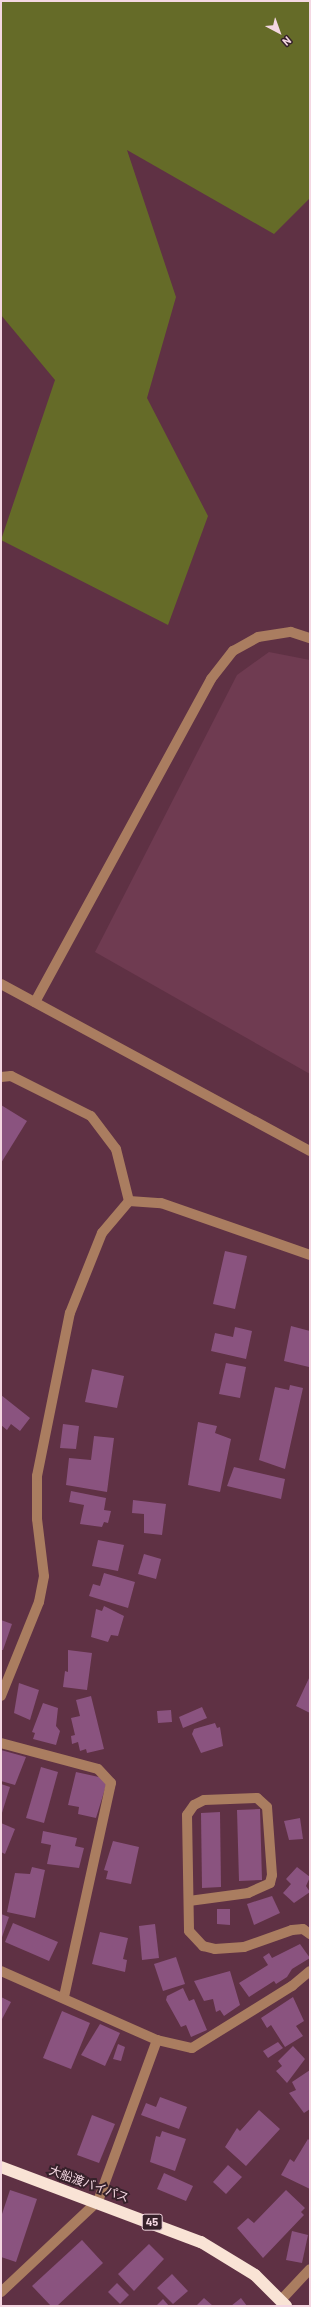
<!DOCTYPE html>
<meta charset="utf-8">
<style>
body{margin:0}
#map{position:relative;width:311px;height:2307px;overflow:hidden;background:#5f3144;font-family:Barlow,"Noto Sans JP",sans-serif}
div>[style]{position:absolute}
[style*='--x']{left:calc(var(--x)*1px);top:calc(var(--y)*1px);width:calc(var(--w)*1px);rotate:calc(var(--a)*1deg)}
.built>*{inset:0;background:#6f3b51}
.green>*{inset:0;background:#656b28}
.building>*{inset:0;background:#8a537f}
.minor>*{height:10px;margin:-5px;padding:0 5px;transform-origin:5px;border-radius:5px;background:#aa7d60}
.highway>*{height:12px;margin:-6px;padding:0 6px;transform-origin:6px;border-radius:6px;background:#f9e3d5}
span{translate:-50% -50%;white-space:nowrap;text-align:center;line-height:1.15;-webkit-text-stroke:4px #36212a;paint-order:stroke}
.shield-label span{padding:1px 3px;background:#36212a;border:1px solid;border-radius:3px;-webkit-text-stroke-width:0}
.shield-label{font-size:11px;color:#f4d7e2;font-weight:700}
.street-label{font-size:12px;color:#f4d7e2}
.frame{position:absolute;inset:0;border:2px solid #f4d7e2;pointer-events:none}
.north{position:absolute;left:259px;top:12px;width:40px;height:40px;-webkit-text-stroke:3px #36212a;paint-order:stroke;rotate:139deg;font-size:11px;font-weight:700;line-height:16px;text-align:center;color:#f4d7e2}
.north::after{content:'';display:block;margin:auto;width:14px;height:18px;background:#f4d7e2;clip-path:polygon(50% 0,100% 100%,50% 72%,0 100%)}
</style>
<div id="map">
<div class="built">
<i style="clip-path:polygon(269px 652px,310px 660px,310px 1074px,95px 952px,237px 675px)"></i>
</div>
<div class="green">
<i style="clip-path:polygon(1px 1px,310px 1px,310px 198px,274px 234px,127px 150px,176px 297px,147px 398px,208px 516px,168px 625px,1px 540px,55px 380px,1px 315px)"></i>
</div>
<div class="building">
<i style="clip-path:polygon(1px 1105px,27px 1121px,1px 1163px)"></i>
<i style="clip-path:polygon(225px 1251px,247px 1256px,235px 1309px,213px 1304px)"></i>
<i style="clip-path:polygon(291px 1326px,310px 1331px,309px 1367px,284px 1361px)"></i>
<i style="clip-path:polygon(235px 1327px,252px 1331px,246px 1359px,211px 1351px,215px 1333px,233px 1337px)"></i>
<i style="clip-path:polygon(226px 1363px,246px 1367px,240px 1398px,219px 1394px)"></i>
<i style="clip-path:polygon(92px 1369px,124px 1376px,117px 1408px,85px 1402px)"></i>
<i style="clip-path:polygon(290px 1385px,303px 1388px,285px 1469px,259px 1460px,275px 1387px,289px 1390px)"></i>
<i style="clip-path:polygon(1px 1395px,30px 1418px,20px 1431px,11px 1424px,7px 1430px,1px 1425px)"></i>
<i style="clip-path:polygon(198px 1422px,217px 1426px,215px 1433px,231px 1439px,220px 1492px,188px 1485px)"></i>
<i style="clip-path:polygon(63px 1424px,79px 1426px,76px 1449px,60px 1448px)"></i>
<i style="clip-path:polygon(94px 1436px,114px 1438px,107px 1492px,66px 1485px,69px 1458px,91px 1460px)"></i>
<i style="clip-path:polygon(234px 1467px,285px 1479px,281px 1499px,227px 1486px)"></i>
<i style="clip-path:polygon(71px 1491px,106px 1498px,104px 1510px,111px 1511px,108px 1523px,104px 1522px,102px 1527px,80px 1524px,84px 1505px,69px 1502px)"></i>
<i style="clip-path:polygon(133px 1500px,166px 1504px,162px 1535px,144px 1533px,144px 1514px,132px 1513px)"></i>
<i style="clip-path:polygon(98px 1540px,124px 1545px,118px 1571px,92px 1566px)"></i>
<i style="clip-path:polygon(144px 1554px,161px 1559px,156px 1579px,138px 1574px)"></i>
<i style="clip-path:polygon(104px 1573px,135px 1582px,128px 1608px,89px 1596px,93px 1584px,100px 1586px)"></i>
<i style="clip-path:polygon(104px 1606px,124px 1616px,118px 1636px,111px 1635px,108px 1642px,91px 1637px,96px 1609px,102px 1611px)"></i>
<i style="clip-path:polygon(1px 1620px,12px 1624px,3px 1650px,1px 1650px)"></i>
<i style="clip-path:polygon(68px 1650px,92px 1653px,87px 1690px,63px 1687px,65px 1671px,68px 1672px)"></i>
<i style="clip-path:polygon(310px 1676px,310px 1713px,296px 1706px)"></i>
<i style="clip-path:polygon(19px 1683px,39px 1690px,30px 1720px,14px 1713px)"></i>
<i style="clip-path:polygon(91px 1696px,104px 1749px,87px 1753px,86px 1749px,80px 1751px,78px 1742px,72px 1744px,71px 1736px,75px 1735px,71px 1718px,80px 1716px,76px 1700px)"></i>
<i style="clip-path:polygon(43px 1703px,58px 1708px,56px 1726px,60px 1731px,56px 1745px,33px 1739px,35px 1733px,32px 1732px)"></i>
<i style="clip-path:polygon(202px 1707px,207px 1718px,183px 1728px,179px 1717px)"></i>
<i style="clip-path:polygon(171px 1710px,172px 1722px,158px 1723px,157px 1711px)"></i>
<i style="clip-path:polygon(215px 1723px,217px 1728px,220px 1727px,223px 1746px,201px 1753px,192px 1734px,194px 1729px)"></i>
<i style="clip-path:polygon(1px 1750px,26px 1757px,15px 1785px,1px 1781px)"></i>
<i style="clip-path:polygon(41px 1767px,58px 1772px,44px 1823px,26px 1818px)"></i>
<i style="clip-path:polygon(76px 1772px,108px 1779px,96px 1818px,78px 1814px,79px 1807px,68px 1805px)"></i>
<i style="clip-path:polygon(1px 1784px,10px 1787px,1px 1816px)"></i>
<i style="clip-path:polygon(260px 1809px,262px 1880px,239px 1881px,237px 1810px)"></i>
<i style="clip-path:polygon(220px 1812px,221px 1887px,202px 1888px,201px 1813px)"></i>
<i style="clip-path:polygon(300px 1818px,303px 1839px,289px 1840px,284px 1821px)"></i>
<i style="clip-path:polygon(1px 1823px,15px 1829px,5px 1854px,1px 1852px)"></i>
<i style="clip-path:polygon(43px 1831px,77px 1838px,75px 1846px,84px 1848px,79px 1868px,47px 1864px,51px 1845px,41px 1843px)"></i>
<i style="clip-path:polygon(113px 1841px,139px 1847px,131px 1884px,106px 1879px,108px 1871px,104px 1870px)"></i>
<i style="clip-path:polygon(32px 1867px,45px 1870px,35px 1918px,7px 1912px,15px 1873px,30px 1874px)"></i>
<i style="clip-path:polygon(297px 1867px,310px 1877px,306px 1886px,310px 1892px,294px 1903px,283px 1893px,291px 1884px,286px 1879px)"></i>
<i style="clip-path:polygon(272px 1896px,280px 1913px,254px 1925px,247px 1904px)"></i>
<i style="clip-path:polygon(217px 1909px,230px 1909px,230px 1925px,217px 1924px)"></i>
<i style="clip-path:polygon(1px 1914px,9px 1917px,1px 1940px)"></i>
<i style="clip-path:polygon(13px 1923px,58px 1942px,49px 1961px,5px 1942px)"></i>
<i style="clip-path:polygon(155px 1924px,159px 1958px,142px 1960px,139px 1926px)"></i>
<i style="clip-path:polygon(100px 1932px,128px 1938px,123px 1959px,127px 1960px,125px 1972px,92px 1964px)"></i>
<i style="clip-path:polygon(300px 1944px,310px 1958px,292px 1969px,287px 1977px,276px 1984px,274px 1981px,249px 1997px,239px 1983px,268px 1965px,263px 1957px,269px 1953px,272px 1958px)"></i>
<i style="clip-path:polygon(176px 1957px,185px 1984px,163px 1991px,154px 1964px)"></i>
<i style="clip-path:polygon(230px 1971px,240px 2005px,224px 2016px,220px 2010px,216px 2012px,213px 1999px,204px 2001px,194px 1981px)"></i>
<i style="clip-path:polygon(183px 1988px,189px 2001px,194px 1999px,207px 2030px,191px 2037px,186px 2025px,181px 2027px,166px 2000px,167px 1996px)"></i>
<i style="clip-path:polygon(1px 1997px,11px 2002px,1px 2021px)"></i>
<i style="clip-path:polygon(293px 1997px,304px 2021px,296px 2026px,303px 2036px,285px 2047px,271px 2025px,267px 2028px,261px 2018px)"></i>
<i style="clip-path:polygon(62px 2011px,90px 2023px,71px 2069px,43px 2058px)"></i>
<i style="clip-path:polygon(100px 2024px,120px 2033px,105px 2066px,81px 2055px)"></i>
<i style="clip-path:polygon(278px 2042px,283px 2048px,268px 2058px,263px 2051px)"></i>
<i style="clip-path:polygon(118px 2044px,125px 2047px,121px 2061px,113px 2059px)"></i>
<i style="clip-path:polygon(293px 2046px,305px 2059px,287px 2083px,276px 2071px,282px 2066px,278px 2061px)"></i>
<i style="clip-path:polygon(310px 2070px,310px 2109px,304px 2113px,289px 2093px,296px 2090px,292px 2082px)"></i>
<i style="clip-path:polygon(160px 2097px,187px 2107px,179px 2129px,141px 2115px,146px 2103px,156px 2107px)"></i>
<i style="clip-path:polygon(259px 2110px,280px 2129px,246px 2166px,225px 2147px,237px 2128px,240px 2131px)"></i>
<i style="clip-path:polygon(92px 2115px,115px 2124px,99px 2163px,77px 2155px)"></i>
<i style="clip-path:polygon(162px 2131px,186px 2139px,175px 2171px,150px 2162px,156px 2136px,160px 2137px)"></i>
<i style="clip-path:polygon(308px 2139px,310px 2141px,310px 2189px,281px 2175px,290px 2159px,294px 2162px)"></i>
<i style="clip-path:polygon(228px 2165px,242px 2177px,226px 2194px,213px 2182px)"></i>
<i style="clip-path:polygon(164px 2173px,193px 2186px,186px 2201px,157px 2189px)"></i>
<i style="clip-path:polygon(10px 2190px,37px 2199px,16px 2262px,1px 2257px,1px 2217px)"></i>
<i style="clip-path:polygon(286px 2190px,305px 2208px,301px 2212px,304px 2215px,263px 2258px,237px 2228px,248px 2218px,254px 2223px)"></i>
<i style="clip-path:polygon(292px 2231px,308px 2235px,302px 2263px,286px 2260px)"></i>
<i style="clip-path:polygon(82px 2240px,103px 2263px,57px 2306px,51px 2306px,32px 2286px)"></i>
<i style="clip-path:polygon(149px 2244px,164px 2259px,134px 2291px,118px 2274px)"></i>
<i style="clip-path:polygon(172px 2274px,188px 2291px,173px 2304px,157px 2288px)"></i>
<i style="clip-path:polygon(117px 2283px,129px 2295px,120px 2304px,108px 2292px)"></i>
<i style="clip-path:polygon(204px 2298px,213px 2306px,196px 2306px)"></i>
<i style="clip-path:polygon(241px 2298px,247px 2306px,231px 2306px)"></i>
<i style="clip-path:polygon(163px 2299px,169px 2306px,156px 2306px)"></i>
</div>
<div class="minor">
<i style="--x:1;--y:984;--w:351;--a:28.4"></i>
<i style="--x:35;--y:1002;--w:368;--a:-61.4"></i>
<i style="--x:211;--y:679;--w:36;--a:-52"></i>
<i style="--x:233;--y:651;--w:29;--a:-29"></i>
<i style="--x:258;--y:637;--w:33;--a:-9"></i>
<i style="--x:291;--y:632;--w:20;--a:18"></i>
<i style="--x:1;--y:1077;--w:10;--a:-6"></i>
<i style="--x:11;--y:1076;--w:89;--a:26.6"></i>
<i style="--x:91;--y:1116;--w:41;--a:52.9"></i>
<i style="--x:116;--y:1149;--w:54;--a:76"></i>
<i style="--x:1;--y:1696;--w:101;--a:-68"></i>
<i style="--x:39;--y:1602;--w:26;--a:-79"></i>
<i style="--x:44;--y:1576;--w:57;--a:-97"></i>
<i style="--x:37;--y:1519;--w:43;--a:-90"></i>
<i style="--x:37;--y:1476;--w:166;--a:-78.6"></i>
<i style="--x:70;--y:1313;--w:86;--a:-68.2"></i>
<i style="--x:102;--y:1233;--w:42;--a:-49.8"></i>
<i style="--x:129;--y:1201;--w:32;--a:4"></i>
<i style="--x:161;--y:1203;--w:158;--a:19.2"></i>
<i style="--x:1;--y:1743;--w:100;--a:15"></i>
<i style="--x:98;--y:1769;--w:19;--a:47"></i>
<i style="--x:111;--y:1783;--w:219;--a:102.4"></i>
<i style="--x:189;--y:1901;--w:60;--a:-7.7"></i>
<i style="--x:248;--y:1893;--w:24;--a:-24"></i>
<i style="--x:270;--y:1883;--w:8;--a:-76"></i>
<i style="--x:272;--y:1875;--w:68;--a:-94.2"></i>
<i style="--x:267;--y:1807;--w:13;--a:-138"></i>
<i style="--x:257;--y:1798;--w:53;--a:177.8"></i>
<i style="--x:204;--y:1800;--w:11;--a:153"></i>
<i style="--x:194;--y:1805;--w:12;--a:125"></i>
<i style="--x:187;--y:1815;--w:116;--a:89"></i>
<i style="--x:189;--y:1931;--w:21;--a:47"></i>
<i style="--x:203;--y:1946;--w:12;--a:14"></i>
<i style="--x:215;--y:1949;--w:29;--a:-4"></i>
<i style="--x:244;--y:1947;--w:51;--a:-19.5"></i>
<i style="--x:292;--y:1930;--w:11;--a:-5"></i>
<i style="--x:303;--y:1929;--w:9;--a:36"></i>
<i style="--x:1;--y:1971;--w:171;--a:23.9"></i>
<i style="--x:157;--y:2040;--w:171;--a:110.1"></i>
<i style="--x:98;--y:2201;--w:133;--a:136.8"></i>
<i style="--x:157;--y:2040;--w:36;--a:13"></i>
<i style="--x:192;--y:2048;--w:118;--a:-31.8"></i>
<i style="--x:292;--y:1986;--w:23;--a:-40"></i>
<i style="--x:281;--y:2300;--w:42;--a:-46.9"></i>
</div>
<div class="highway">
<i style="--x:1;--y:2167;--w:214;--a:20.6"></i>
<i style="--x:201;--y:2242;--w:63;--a:31.4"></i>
<i style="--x:255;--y:2275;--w:44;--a:45"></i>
</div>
<div class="shield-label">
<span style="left:152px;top:2222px">45</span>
</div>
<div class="street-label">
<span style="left:89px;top:2184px;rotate:20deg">大船渡バイパス</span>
</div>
<div class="frame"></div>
<div class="north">N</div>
</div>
